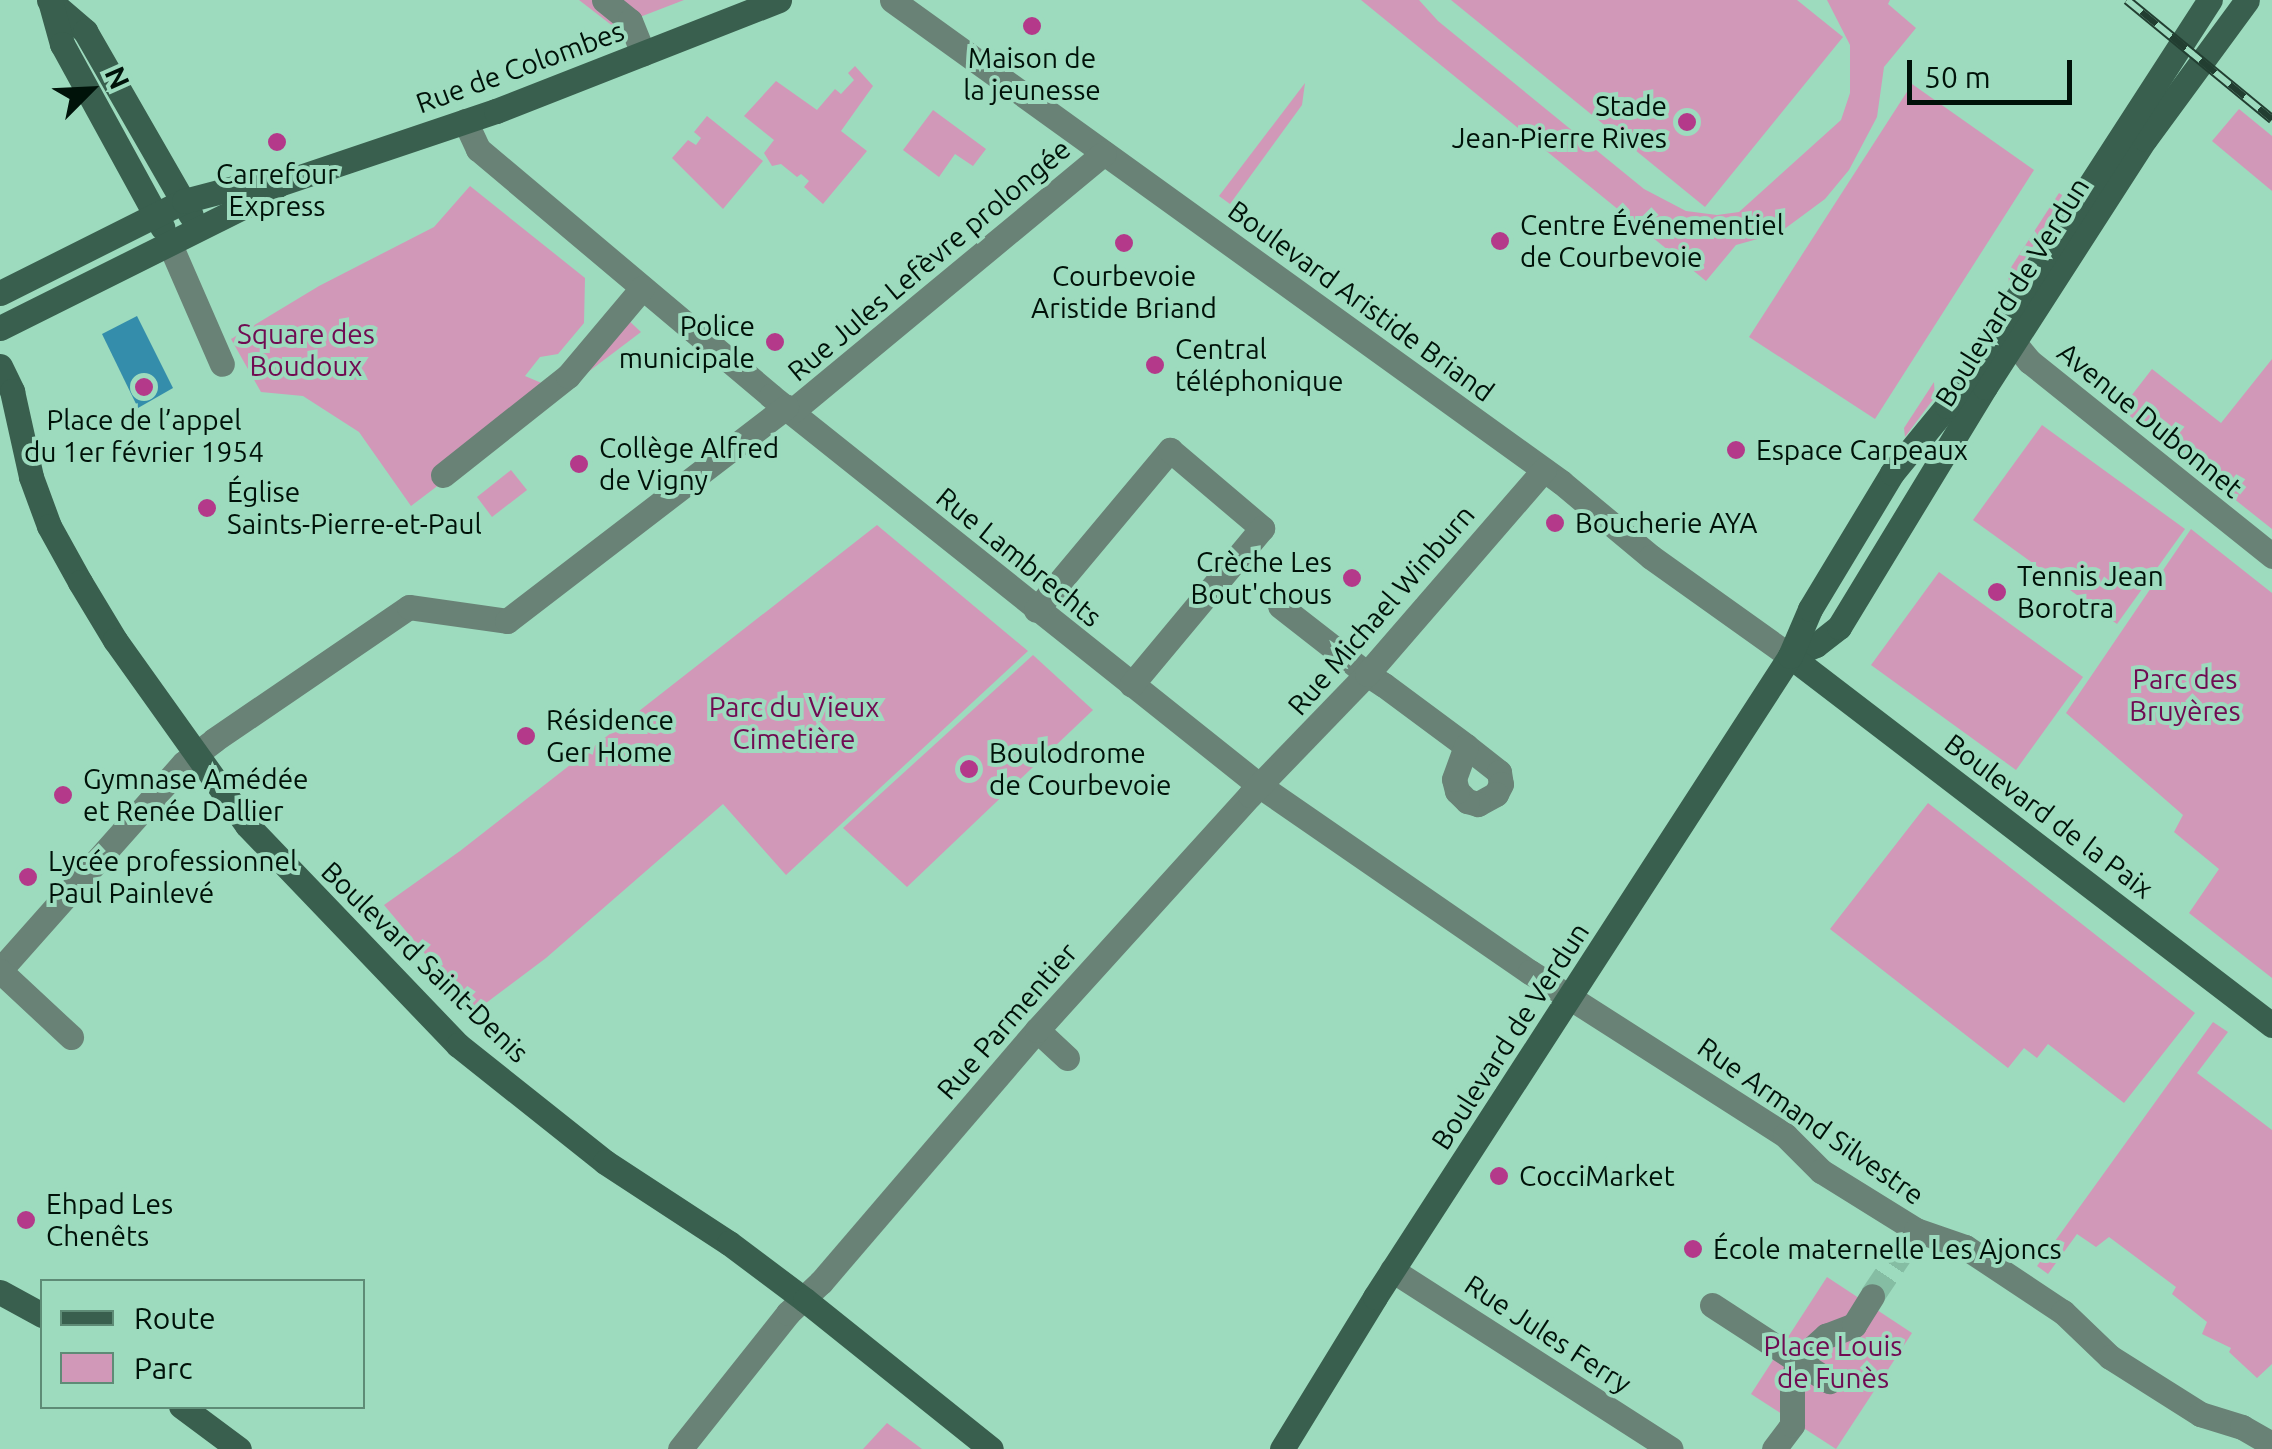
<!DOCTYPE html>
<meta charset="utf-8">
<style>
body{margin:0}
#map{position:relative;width:2272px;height:1449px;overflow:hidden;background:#9ddbbe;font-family:Ubuntu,sans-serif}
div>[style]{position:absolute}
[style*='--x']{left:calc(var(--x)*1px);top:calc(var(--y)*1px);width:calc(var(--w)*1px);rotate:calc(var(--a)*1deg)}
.green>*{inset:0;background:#d198b8}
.water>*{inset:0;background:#348dab}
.street-tunnel>*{height:25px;margin-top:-12.5px;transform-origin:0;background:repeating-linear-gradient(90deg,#85bda3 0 25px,transparent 0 37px)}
.street>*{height:25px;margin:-12.5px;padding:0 12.5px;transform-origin:12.5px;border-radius:12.5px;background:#698276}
.secondary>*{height:25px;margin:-12.5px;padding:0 12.5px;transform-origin:12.5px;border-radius:12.5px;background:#395f4e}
.rail>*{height:10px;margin-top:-5px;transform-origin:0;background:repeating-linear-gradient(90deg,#9ddbbe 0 19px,#223e31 0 38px);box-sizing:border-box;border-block:2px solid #223e31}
.dots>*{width:28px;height:28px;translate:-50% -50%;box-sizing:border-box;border:5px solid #9ddbbe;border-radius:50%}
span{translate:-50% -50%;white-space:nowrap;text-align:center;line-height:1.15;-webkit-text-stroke:8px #9ddbbe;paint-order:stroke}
.poi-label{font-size:28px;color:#001209}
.right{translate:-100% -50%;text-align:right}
.left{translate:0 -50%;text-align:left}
.street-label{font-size:28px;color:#001209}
.park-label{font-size:28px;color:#700b52}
.legend{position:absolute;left:40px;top:1279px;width:325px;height:130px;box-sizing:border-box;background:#9ddbbe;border:2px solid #5e8b76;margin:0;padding:12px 18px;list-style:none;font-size:30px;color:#001209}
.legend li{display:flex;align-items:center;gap:20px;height:50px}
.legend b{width:50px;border:2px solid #5e8b76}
.north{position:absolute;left:40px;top:40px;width:100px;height:100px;-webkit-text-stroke:8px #9ddbbe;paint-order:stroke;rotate:66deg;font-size:28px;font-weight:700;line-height:40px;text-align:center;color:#001209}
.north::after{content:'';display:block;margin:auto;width:35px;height:45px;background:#001209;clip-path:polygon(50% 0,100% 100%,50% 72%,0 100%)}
.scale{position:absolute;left:1907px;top:60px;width:165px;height:45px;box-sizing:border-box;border:5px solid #001209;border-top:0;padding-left:12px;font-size:30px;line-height:35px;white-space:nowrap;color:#001209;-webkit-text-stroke:8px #9ddbbe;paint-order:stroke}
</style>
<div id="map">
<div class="green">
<i style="clip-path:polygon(579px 0,684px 0,614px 27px)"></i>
<i style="clip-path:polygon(1361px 0,1419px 0,1438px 21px,1644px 189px,1686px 211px,1717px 215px,1739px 212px,1841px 120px,1850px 93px,1850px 45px,1827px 0,1890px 0,1888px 4px,1916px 28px,1884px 67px,1877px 117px,1849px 170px,1825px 199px,1779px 233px,1736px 245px,1706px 281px)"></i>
<i style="clip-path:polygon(1451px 0,1797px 0,1843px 37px,1705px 207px)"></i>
<i style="clip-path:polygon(855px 66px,873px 86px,841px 131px,867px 151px,823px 204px,804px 187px,809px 181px,801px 174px,797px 177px,781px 164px,772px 166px,764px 153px,774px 140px,744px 116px,776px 81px,817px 110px,835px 89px,841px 94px,854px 80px,848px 73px)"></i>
<i style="clip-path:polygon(1305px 83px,1302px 105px,1230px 204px,1219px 196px)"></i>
<i style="clip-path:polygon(1912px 84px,2034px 170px,1875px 419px,1749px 337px)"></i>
<i style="clip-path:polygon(2239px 109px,2272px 136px,2272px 191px,2212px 141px)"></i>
<i style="clip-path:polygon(933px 110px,986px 149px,973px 166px,955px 154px,939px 177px,903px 150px)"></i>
<i style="clip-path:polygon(707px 116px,763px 161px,723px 209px,672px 158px,688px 140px,696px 145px,701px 138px,694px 132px)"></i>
<i style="clip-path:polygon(470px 186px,585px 278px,584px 323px,558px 354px,540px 357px,525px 376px,544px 384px,626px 318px,641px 332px,411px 506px,359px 432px,303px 396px,261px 392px,231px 339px,319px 286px,434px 227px)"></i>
<i style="clip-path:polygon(2059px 193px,2065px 197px,2009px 283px,2008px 272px)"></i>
<i style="clip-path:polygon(2272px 359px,2272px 529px,2121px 409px,2152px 369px,2221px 423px)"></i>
<i style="clip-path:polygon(1934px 382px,1935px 397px,1905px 437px,1904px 428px)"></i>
<i style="clip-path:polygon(2042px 425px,2185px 529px,2117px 624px,1973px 520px)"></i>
<i style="clip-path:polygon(511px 470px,527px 490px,492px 517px,477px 497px)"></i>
<i style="clip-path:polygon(877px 525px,1028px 651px,786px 875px,723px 804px,546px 958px,474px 1012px,384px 905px,460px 851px)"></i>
<i style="clip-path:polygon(2191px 529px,2272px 593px,2272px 978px,2189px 913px,2219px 869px,2174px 832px,2183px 815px,2066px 713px)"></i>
<i style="clip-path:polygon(1939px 572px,2083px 677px,2016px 770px,1871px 665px)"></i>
<i style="clip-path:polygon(1033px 655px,1093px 710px,907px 887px,843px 828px)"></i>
<i style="clip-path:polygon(1928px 803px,2195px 1013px,2124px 1103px,2048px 1044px,2037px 1058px,2024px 1048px,2008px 1068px,1830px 929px)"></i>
<i style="clip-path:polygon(2213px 1022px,2228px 1032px,2197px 1073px,2272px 1130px,2272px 1364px,2257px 1378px,2229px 1352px,2231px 1348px,2202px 1334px,2207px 1322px,2172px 1294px,2176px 1287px,2109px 1237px,2096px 1247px,2077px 1234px,2048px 1274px,2037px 1266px)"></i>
<i style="clip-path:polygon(1827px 1277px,1912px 1333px,1836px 1449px,1751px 1394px)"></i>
<i style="clip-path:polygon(887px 1423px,922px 1449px,863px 1449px)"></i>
</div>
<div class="water">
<i style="clip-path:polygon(137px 316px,173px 388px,138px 408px,102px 334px)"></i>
</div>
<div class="street-tunnel">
<i style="--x:1872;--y:1296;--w:55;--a:-56"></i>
</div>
<div class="street">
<i style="--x:604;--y:0;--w:33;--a:39"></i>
<i style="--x:630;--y:21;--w:35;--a:68"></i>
<i style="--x:892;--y:0;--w:825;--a:35.77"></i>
<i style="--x:1561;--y:482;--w:117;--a:39.8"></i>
<i style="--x:1651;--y:557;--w:171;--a:35.5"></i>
<i style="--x:465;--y:121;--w:31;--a:65"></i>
<i style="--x:478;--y:149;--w:383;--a:40.1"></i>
<i style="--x:771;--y:396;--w:625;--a:38.57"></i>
<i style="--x:1260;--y:786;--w:328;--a:34.6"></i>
<i style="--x:1530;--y:972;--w:303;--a:32.6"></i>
<i style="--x:1785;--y:1135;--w:51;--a:45"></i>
<i style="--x:1821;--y:1171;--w:112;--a:31.8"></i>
<i style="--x:1916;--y:1230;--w:52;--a:19.1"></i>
<i style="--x:1965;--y:1247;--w:118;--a:33.6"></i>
<i style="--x:2063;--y:1312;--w:65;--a:43.8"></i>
<i style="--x:2110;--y:1357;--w:107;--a:32.3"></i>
<i style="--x:2200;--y:1414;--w:44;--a:17.2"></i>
<i style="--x:2242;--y:1427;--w:34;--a:30"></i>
<i style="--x:168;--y:240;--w:135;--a:66.5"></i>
<i style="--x:2002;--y:328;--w:43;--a:50.7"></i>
<i style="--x:2029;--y:361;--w:312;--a:38.7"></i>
<i style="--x:791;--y:412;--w:406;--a:-39.6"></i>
<i style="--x:443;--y:475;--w:159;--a:-38.4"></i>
<i style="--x:568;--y:376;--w:115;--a:-49.9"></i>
<i style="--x:1280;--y:606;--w:110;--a:38"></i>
<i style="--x:1367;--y:674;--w:20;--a:33"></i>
<i style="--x:1384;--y:685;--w:102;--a:36.6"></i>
<i style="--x:1466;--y:746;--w:42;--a:38.2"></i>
<i style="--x:1499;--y:772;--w:12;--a:81"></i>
<i style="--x:1501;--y:784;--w:11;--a:117"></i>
<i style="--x:1496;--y:794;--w:21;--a:151"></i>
<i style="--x:1478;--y:804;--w:11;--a:-165"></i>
<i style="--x:1467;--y:801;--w:14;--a:-135"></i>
<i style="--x:1457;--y:791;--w:12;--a:-104"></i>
<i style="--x:1454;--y:779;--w:35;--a:-70"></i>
<i style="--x:1036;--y:610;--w:209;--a:-50.1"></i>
<i style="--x:1170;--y:450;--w:121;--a:40.3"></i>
<i style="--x:1262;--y:528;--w:204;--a:129.8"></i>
<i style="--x:0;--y:970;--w:277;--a:-48.4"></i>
<i style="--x:184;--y:763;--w:38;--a:-37"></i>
<i style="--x:214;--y:740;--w:236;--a:-34.3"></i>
<i style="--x:409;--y:607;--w:99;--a:8.1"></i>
<i style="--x:507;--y:621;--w:352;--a:-37.5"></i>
<i style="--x:0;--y:971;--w:97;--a:42.9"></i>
<i style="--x:1037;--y:1030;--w:41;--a:43"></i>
<i style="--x:1392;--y:1270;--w:331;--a:32.7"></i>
<i style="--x:1712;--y:1305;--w:140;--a:33"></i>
<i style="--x:680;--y:1449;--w:174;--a:-51.5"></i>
<i style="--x:788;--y:1313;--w:45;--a:-43.2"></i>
<i style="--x:821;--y:1282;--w:332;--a:-49.4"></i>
<i style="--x:1037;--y:1030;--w:317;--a:-47.8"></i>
<i style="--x:1250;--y:795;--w:168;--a:-46"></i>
<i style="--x:1367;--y:674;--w:270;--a:-49.1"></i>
<i style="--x:1774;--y:1449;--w:30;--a:-53"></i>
<i style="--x:1792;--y:1425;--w:42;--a:-90"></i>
<i style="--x:1792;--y:1383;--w:23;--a:-75"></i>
<i style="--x:1798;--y:1361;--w:38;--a:-42"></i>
<i style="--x:1826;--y:1336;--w:30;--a:-21"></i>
<i style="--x:1854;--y:1325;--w:34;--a:-58"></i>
</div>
<div class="secondary">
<i style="--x:49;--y:0;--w:48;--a:40.7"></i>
<i style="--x:85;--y:31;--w:212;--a:60.1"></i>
<i style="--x:50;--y:1;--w:45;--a:74.4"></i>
<i style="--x:62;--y:44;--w:209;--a:61.3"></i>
<i style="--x:0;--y:293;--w:206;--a:-26.6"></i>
<i style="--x:184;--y:201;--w:67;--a:-14.7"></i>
<i style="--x:249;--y:184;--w:30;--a:0"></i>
<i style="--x:0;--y:328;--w:287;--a:-26.5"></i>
<i style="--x:257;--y:200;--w:27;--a:-36"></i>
<i style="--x:279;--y:184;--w:229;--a:-18.6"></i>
<i style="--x:496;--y:111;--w:304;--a:-21.4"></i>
<i style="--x:0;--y:366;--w:28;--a:64"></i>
<i style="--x:12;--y:391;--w:88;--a:77.5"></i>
<i style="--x:31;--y:477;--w:52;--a:69.8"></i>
<i style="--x:49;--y:526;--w:64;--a:61"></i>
<i style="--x:80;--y:582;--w:68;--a:58.9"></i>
<i style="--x:115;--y:640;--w:227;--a:54.5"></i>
<i style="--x:247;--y:825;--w:305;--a:46.2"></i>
<i style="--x:458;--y:1045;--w:188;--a:38.5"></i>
<i style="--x:605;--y:1162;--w:148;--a:33.2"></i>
<i style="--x:729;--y:1243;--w:95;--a:36.9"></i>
<i style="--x:805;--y:1300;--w:238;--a:38.7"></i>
<i style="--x:1790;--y:656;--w:28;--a:-23"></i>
<i style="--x:1816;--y:645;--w:29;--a:-38"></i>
<i style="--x:1839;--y:627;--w:281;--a:-58.7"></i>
<i style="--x:1985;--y:387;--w:295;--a:-57.2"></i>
<i style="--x:2145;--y:139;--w:172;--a:-53.7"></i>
<i style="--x:1790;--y:656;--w:607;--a:37.44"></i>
<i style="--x:0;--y:1292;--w:48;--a:28.7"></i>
<i style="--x:181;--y:1406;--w:72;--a:36.6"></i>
<i style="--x:1282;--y:1449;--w:178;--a:-58.5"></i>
<i style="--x:1375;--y:1297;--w:764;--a:-57.08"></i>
<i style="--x:1790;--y:656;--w:51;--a:-66.9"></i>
<i style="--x:1810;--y:609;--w:159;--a:-58.9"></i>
<i style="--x:1892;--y:473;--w:87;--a:-50.6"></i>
<i style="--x:1947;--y:406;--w:484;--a:-57.1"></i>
</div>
<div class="rail">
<i style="--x:2127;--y:0;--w:188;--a:39.4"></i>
</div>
<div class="dots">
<i style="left:1032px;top:26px;background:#b4398a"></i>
<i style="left:1687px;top:122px;background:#b4398a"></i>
<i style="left:277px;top:142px;background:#b4398a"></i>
<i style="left:1500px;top:241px;background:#b4398a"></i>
<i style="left:1124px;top:243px;background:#b4398a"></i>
<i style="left:775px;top:342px;background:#b4398a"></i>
<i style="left:1155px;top:365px;background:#b4398a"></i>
<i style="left:144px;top:387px;background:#b4398a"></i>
<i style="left:1736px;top:450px;background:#b4398a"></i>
<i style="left:579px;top:464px;background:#b4398a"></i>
<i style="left:207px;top:508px;background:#b4398a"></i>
<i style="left:1555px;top:523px;background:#b4398a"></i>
<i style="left:1352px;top:578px;background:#b4398a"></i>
<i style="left:1997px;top:592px;background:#b4398a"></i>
<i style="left:526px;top:736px;background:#b4398a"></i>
<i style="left:969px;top:769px;background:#b4398a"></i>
<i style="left:63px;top:795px;background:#b4398a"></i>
<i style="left:28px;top:877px;background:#b4398a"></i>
<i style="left:1499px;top:1176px;background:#b4398a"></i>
<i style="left:26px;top:1220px;background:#b4398a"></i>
<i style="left:1693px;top:1249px;background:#b4398a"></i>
</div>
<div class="poi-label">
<span style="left:1032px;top:74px">Maison de<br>la jeunesse</span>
<span class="right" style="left:1667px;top:122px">Stade<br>Jean-Pierre Rives</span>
<span style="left:277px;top:190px">Carrefour<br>Express</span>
<span class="left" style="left:1520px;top:241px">Centre Événementiel<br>de Courbevoie</span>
<span style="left:1124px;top:292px">Courbevoie<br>Aristide Briand</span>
<span class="right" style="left:755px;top:342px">Police<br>municipale</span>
<span class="left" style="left:1175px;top:365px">Central<br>téléphonique</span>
<span style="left:144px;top:436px">Place de l’appel<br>du 1er février 1954</span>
<span class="left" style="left:599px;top:464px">Collège Alfred<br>de Vigny</span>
<span class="left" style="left:1756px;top:450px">Espace Carpeaux</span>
<span class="left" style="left:227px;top:508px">Église<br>Saints-Pierre-et-Paul</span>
<span class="left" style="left:1575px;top:523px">Boucherie AYA</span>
<span class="right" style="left:1332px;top:578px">Crèche Les<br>Bout'chous</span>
<span class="left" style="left:2017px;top:592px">Tennis Jean<br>Borotra</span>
<span class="left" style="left:546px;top:736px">Résidence<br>Ger Home</span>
<span class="left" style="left:989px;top:769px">Boulodrome<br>de Courbevoie</span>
<span class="left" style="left:83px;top:795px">Gymnase Amédée<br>et Renée Dallier</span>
<span class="left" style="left:48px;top:877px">Lycée professionnel<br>Paul Painlevé</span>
<span class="left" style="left:1519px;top:1176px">CocciMarket</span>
<span class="left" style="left:46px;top:1220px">Ehpad Les<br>Chenêts</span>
<span class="left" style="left:1713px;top:1249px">École maternelle Les Ajoncs</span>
</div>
<div class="street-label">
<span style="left:520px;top:67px;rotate:-20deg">Rue de Colombes</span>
<span style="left:929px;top:260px;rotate:-40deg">Rue Jules Lefèvre prolongée</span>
<span style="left:2012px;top:292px;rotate:-58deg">Boulevard de Verdun</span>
<span style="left:1361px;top:301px;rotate:36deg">Boulevard Aristide Briand</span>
<span style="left:2150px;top:420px;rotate:39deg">Avenue Dubonnet</span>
<span style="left:1019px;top:557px;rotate:39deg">Rue Lambrechts</span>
<span style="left:1381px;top:610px;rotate:-49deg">Rue Michael Winburn</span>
<span style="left:2049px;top:816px;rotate:37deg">Boulevard de la Paix</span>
<span style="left:425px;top:962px;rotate:44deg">Boulevard Saint-Denis</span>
<span style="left:1007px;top:1021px;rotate:-49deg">Rue Parmentier</span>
<span style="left:1510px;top:1036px;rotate:-57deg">Boulevard de Verdun</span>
<span style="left:1811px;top:1121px;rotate:35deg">Rue Armand Silvestre</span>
<span style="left:1548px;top:1334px;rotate:33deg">Rue Jules Ferry</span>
</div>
<div class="park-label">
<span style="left:306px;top:350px">Square des<br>Boudoux</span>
<span style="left:2185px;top:695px">Parc des<br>Bruyères</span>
<span style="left:794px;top:723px">Parc du Vieux<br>Cimetière</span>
<span style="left:1833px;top:1362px">Place Louis<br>de Funès</span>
</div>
<ul class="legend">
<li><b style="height:12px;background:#395f4e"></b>Route</li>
<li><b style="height:28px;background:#d198b8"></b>Parc</li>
</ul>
<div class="north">N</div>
<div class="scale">50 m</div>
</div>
